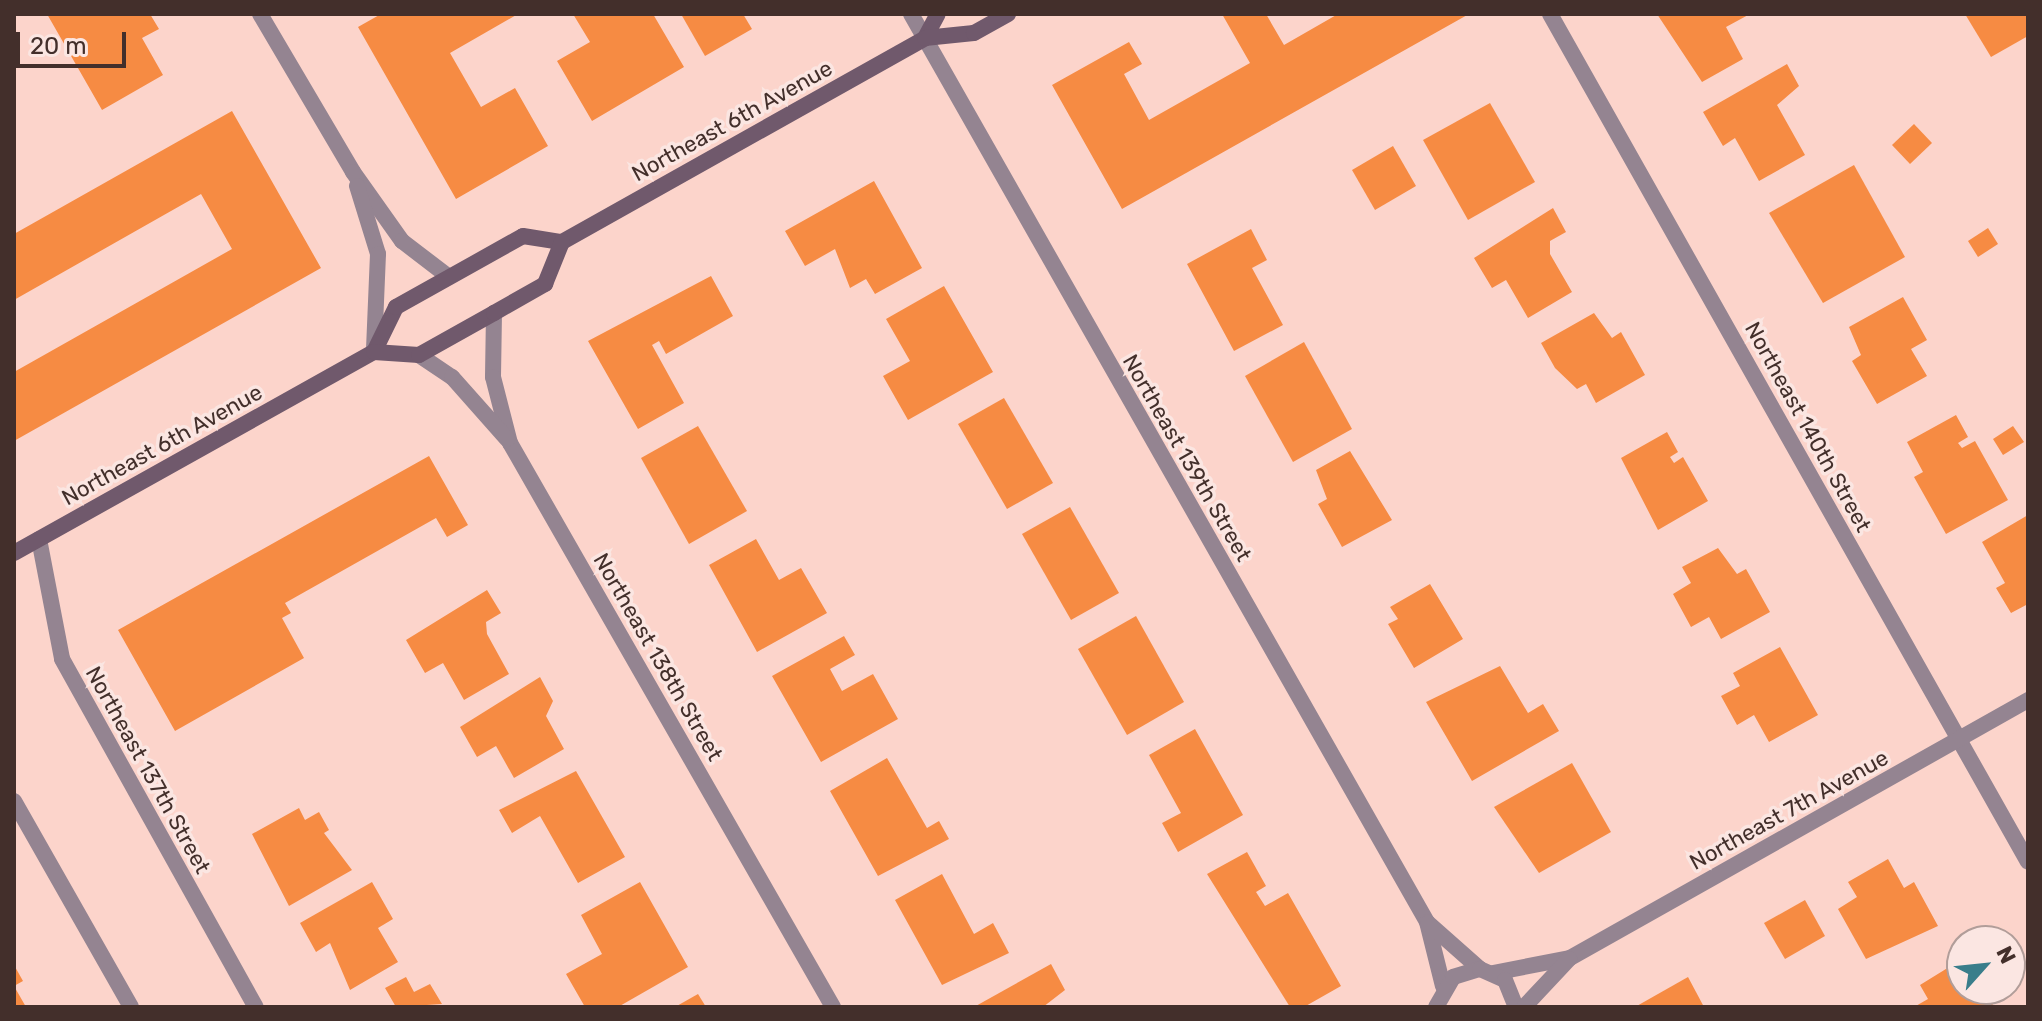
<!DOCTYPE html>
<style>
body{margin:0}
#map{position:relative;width:2042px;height:1021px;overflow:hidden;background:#fcd4cb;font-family:Rubik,sans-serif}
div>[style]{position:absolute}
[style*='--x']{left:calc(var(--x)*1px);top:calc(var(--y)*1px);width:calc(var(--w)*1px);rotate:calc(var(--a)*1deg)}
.building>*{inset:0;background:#f68b43}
.minor>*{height:16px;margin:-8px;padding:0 8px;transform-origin:8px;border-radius:8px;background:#948491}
.tertiary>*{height:16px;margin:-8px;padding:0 8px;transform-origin:8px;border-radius:8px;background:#948491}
.secondary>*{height:16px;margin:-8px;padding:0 8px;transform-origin:8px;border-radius:8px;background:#70596c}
span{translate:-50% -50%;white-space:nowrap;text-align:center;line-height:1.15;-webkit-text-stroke:7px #fbe6e2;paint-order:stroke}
.street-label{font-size:22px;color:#432f2b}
.frame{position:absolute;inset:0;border:16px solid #432f2b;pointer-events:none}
.north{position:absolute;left:1946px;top:925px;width:80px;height:80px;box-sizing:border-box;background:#fbe6e2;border:2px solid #b19d99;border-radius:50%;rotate:63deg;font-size:22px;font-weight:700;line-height:32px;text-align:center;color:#432f2b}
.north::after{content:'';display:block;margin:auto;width:28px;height:36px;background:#397e8b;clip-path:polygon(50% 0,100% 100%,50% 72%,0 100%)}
.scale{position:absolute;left:16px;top:32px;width:110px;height:36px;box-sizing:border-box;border:4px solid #432f2b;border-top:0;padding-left:10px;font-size:24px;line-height:28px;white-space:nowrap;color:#432f2b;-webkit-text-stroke:6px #fbe6e2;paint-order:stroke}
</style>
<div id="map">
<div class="building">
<i style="clip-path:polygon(47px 14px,150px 14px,159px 29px,142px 38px,163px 75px,102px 110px)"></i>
<i style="clip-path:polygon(381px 14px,518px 14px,450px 53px,481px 107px,515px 88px,548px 146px,456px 199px,358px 27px)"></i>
<i style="clip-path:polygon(573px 14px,653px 14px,684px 67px,592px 121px,557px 61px,590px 42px)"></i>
<i style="clip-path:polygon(681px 14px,743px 14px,752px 29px,705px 56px)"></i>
<i style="clip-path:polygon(1222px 14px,1266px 14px,1284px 45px,1338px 14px,1469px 14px,1122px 209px,1052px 85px,1129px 42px,1142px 64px,1124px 74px,1149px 120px,1250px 63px)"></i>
<i style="clip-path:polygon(1657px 14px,1750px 14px,1726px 27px,1743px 59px,1702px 82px)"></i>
<i style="clip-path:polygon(1965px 14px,2028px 14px,2028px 36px,1991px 57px)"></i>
<i style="clip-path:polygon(1787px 64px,1799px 86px,1777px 105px,1805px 155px,1759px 181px,1735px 138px,1723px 146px,1703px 112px)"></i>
<i style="clip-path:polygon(1490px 103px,1535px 182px,1468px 220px,1423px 140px)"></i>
<i style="clip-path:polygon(232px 111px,321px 268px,14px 441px,14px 372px,232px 249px,201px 194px,14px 300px,14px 234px)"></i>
<i style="clip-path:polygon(1914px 124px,1932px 143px,1910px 164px,1892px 145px)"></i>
<i style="clip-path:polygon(1393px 146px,1416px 186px,1375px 210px,1352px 170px)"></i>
<i style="clip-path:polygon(1854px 165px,1905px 257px,1823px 303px,1769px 213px)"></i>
<i style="clip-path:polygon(874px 181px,922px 268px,875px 294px,866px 279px,850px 288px,835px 249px,805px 266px,785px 231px)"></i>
<i style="clip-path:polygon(1553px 208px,1566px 232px,1550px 241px,1550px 254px,1572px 292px,1528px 318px,1506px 280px,1492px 288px,1474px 258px)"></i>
<i style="clip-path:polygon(1988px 228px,1998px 244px,1978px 257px,1968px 241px)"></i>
<i style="clip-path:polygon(1251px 229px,1267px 260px,1252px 268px,1283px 325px,1234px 351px,1187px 264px)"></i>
<i style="clip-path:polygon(711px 276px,733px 316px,666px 354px,659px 341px,652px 345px,684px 403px,638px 429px,588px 341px)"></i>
<i style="clip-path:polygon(944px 286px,993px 372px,908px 420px,883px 376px,910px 361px,886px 319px)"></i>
<i style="clip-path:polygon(1903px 297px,1927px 340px,1911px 349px,1927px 376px,1877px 404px,1852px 361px,1861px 355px,1849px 327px)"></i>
<i style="clip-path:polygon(1594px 313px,1612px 338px,1621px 332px,1645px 375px,1596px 403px,1586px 384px,1577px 389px,1555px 368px,1541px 343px)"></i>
<i style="clip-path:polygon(1304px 342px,1352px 429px,1293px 462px,1245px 376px)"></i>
<i style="clip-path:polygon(1004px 398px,1053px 483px,1007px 509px,958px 424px)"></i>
<i style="clip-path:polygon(1956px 415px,1968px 437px,1958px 443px,1962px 448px,1975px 441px,2008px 500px,1946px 534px,1914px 477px,1923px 472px,1907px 442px)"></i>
<i style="clip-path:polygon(698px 426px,747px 511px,689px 544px,641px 458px)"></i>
<i style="clip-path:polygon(2013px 426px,2024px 442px,2003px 455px,1993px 439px)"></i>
<i style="clip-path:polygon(1667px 432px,1678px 452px,1670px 457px,1674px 463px,1683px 457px,1708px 501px,1658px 530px,1621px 458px)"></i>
<i style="clip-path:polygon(1350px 451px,1392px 520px,1342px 547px,1318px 504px,1327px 499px,1316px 470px)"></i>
<i style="clip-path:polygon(429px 456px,468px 525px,447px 537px,436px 518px,285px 603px,291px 613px,282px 618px,304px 658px,175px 731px,118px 630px)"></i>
<i style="clip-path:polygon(1070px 507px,1119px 593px,1071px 620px,1022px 534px)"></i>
<i style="clip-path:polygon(2028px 515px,2028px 604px,2011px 613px,1996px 588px,2005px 583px,1982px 542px)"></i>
<i style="clip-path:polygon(756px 539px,779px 580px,801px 568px,827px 613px,757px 652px,709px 565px)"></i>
<i style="clip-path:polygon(1718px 548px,1737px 574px,1746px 569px,1770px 612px,1721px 639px,1709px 617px,1691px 627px,1673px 594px,1691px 583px,1682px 567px)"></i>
<i style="clip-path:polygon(1430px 584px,1463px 639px,1414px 668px,1388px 624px,1398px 619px,1390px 607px)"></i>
<i style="clip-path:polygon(487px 590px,501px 613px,486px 622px,487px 634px,509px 674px,464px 700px,443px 663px,425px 673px,406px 640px)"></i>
<i style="clip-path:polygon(1136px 616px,1184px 702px,1127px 735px,1078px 649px)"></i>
<i style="clip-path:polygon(844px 636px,855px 655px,830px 669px,842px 691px,873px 674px,898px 719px,821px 762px,772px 676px)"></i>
<i style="clip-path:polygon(1780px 647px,1818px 715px,1769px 742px,1754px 715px,1737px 725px,1721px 696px,1740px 686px,1733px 673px)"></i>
<i style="clip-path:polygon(1500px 666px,1528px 713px,1543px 704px,1559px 731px,1472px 781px,1426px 702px)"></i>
<i style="clip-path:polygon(540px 677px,553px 701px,546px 716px,564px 749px,514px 778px,496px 746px,477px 757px,460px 727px)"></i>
<i style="clip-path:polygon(1195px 729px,1243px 815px,1178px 852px,1162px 823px,1181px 813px,1149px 755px)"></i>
<i style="clip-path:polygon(887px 758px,927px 828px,939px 821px,949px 839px,878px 876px,830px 791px)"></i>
<i style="clip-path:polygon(1572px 763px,1611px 832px,1539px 873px,1494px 807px)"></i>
<i style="clip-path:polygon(576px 771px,625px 857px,578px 883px,540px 816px,512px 833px,499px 810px)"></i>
<i style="clip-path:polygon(299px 808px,305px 820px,319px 812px,329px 830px,324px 833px,352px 870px,289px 906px,252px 834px)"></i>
<i style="clip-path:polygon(1247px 852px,1266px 886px,1256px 892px,1265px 906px,1288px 893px,1341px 986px,1304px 1007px,1290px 1007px,1207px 874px)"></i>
<i style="clip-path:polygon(1888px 859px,1904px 888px,1914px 882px,1938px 926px,1866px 959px,1838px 909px,1857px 897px,1848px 882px)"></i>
<i style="clip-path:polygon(942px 874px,974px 934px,993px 923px,1009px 953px,942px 985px,895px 900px)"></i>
<i style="clip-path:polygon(372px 882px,393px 919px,378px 928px,398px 962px,350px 990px,330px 943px,316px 952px,300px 923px)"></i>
<i style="clip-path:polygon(640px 882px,688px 967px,618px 1007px,585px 1007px,566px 974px,602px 954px,581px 915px)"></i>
<i style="clip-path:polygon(1805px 900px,1825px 936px,1785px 959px,1764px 923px)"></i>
<i style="clip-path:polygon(1051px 964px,1065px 990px,1043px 1007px,974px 1007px)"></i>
<i style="clip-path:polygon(1954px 964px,1962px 989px,1984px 989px,1994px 1007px,1914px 1007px,1928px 999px,1920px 985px)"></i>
<i style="clip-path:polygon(14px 965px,23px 981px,14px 986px,26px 1007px,14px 1007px)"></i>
<i style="clip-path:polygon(406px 977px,414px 992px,430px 984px,442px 1004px,396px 1007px,385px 988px)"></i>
<i style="clip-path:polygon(1688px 977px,1704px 1007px,1635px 1007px)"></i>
<i style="clip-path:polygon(698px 994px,706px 1007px,675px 1007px)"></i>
</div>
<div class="minor">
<i style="--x:260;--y:14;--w:183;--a:59.5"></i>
<i style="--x:353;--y:172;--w:85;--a:54.6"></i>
<i style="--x:402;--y:241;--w:59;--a:37.5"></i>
<i style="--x:911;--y:14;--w:1044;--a:60.39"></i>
<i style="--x:1427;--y:922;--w:66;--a:76"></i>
<i style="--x:1550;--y:14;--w:973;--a:60.59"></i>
<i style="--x:357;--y:186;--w:71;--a:72.8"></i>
<i style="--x:378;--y:254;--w:97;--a:92.4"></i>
<i style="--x:494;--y:313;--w:64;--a:90.9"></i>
<i style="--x:493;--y:377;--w:68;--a:75.6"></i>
<i style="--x:510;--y:443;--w:650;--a:60.2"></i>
<i style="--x:419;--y:355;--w:40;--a:34"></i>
<i style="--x:452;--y:377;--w:83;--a:48.4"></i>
<i style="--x:1428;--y:923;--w:69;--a:41.5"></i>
<i style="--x:1493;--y:973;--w:78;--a:-11"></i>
<i style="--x:1570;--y:958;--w:526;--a:-29.39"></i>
<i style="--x:1436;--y:1007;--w:34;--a:-60"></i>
<i style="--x:1453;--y:977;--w:28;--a:-17"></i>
<i style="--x:1480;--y:969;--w:27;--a:24"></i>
<i style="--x:1505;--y:980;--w:29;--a:68"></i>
<i style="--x:1524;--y:1007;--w:66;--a:-46.8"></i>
</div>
<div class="tertiary">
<i style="--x:39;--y:539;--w:122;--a:79.1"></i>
<i style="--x:62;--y:659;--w:398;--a:60.9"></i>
<i style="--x:14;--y:801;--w:237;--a:60.4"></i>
</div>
<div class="secondary">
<i style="--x:925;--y:38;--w:27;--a:-62"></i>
<i style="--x:374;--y:352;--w:50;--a:-63.9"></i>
<i style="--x:396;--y:307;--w:145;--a:-29.2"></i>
<i style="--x:523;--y:236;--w:39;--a:9"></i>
<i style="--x:562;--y:242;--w:416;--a:-29.3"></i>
<i style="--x:925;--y:38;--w:49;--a:-5.8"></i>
<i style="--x:974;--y:33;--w:39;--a:-29"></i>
<i style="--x:14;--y:553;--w:412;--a:-29.2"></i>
<i style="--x:374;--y:352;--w:45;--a:3.8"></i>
<i style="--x:419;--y:355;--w:86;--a:-29.2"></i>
<i style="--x:494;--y:313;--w:59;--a:-29.6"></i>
<i style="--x:545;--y:284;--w:45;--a:-68"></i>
</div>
<div class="street-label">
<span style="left:732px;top:121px;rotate:-29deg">Northeast 6th Avenue</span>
<span style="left:1808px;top:427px;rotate:61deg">Northeast 140th Street</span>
<span style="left:162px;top:445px;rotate:-29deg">Northeast 6th Avenue</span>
<span style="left:1187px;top:458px;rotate:60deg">Northeast 139th Street</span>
<span style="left:658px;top:657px;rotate:60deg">Northeast 138th Street</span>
<span style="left:148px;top:770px;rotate:61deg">Northeast 137th Street</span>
<span style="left:1789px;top:810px;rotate:-29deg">Northeast 7th Avenue</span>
</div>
<div class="frame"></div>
<div class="north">N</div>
<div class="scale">20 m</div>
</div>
